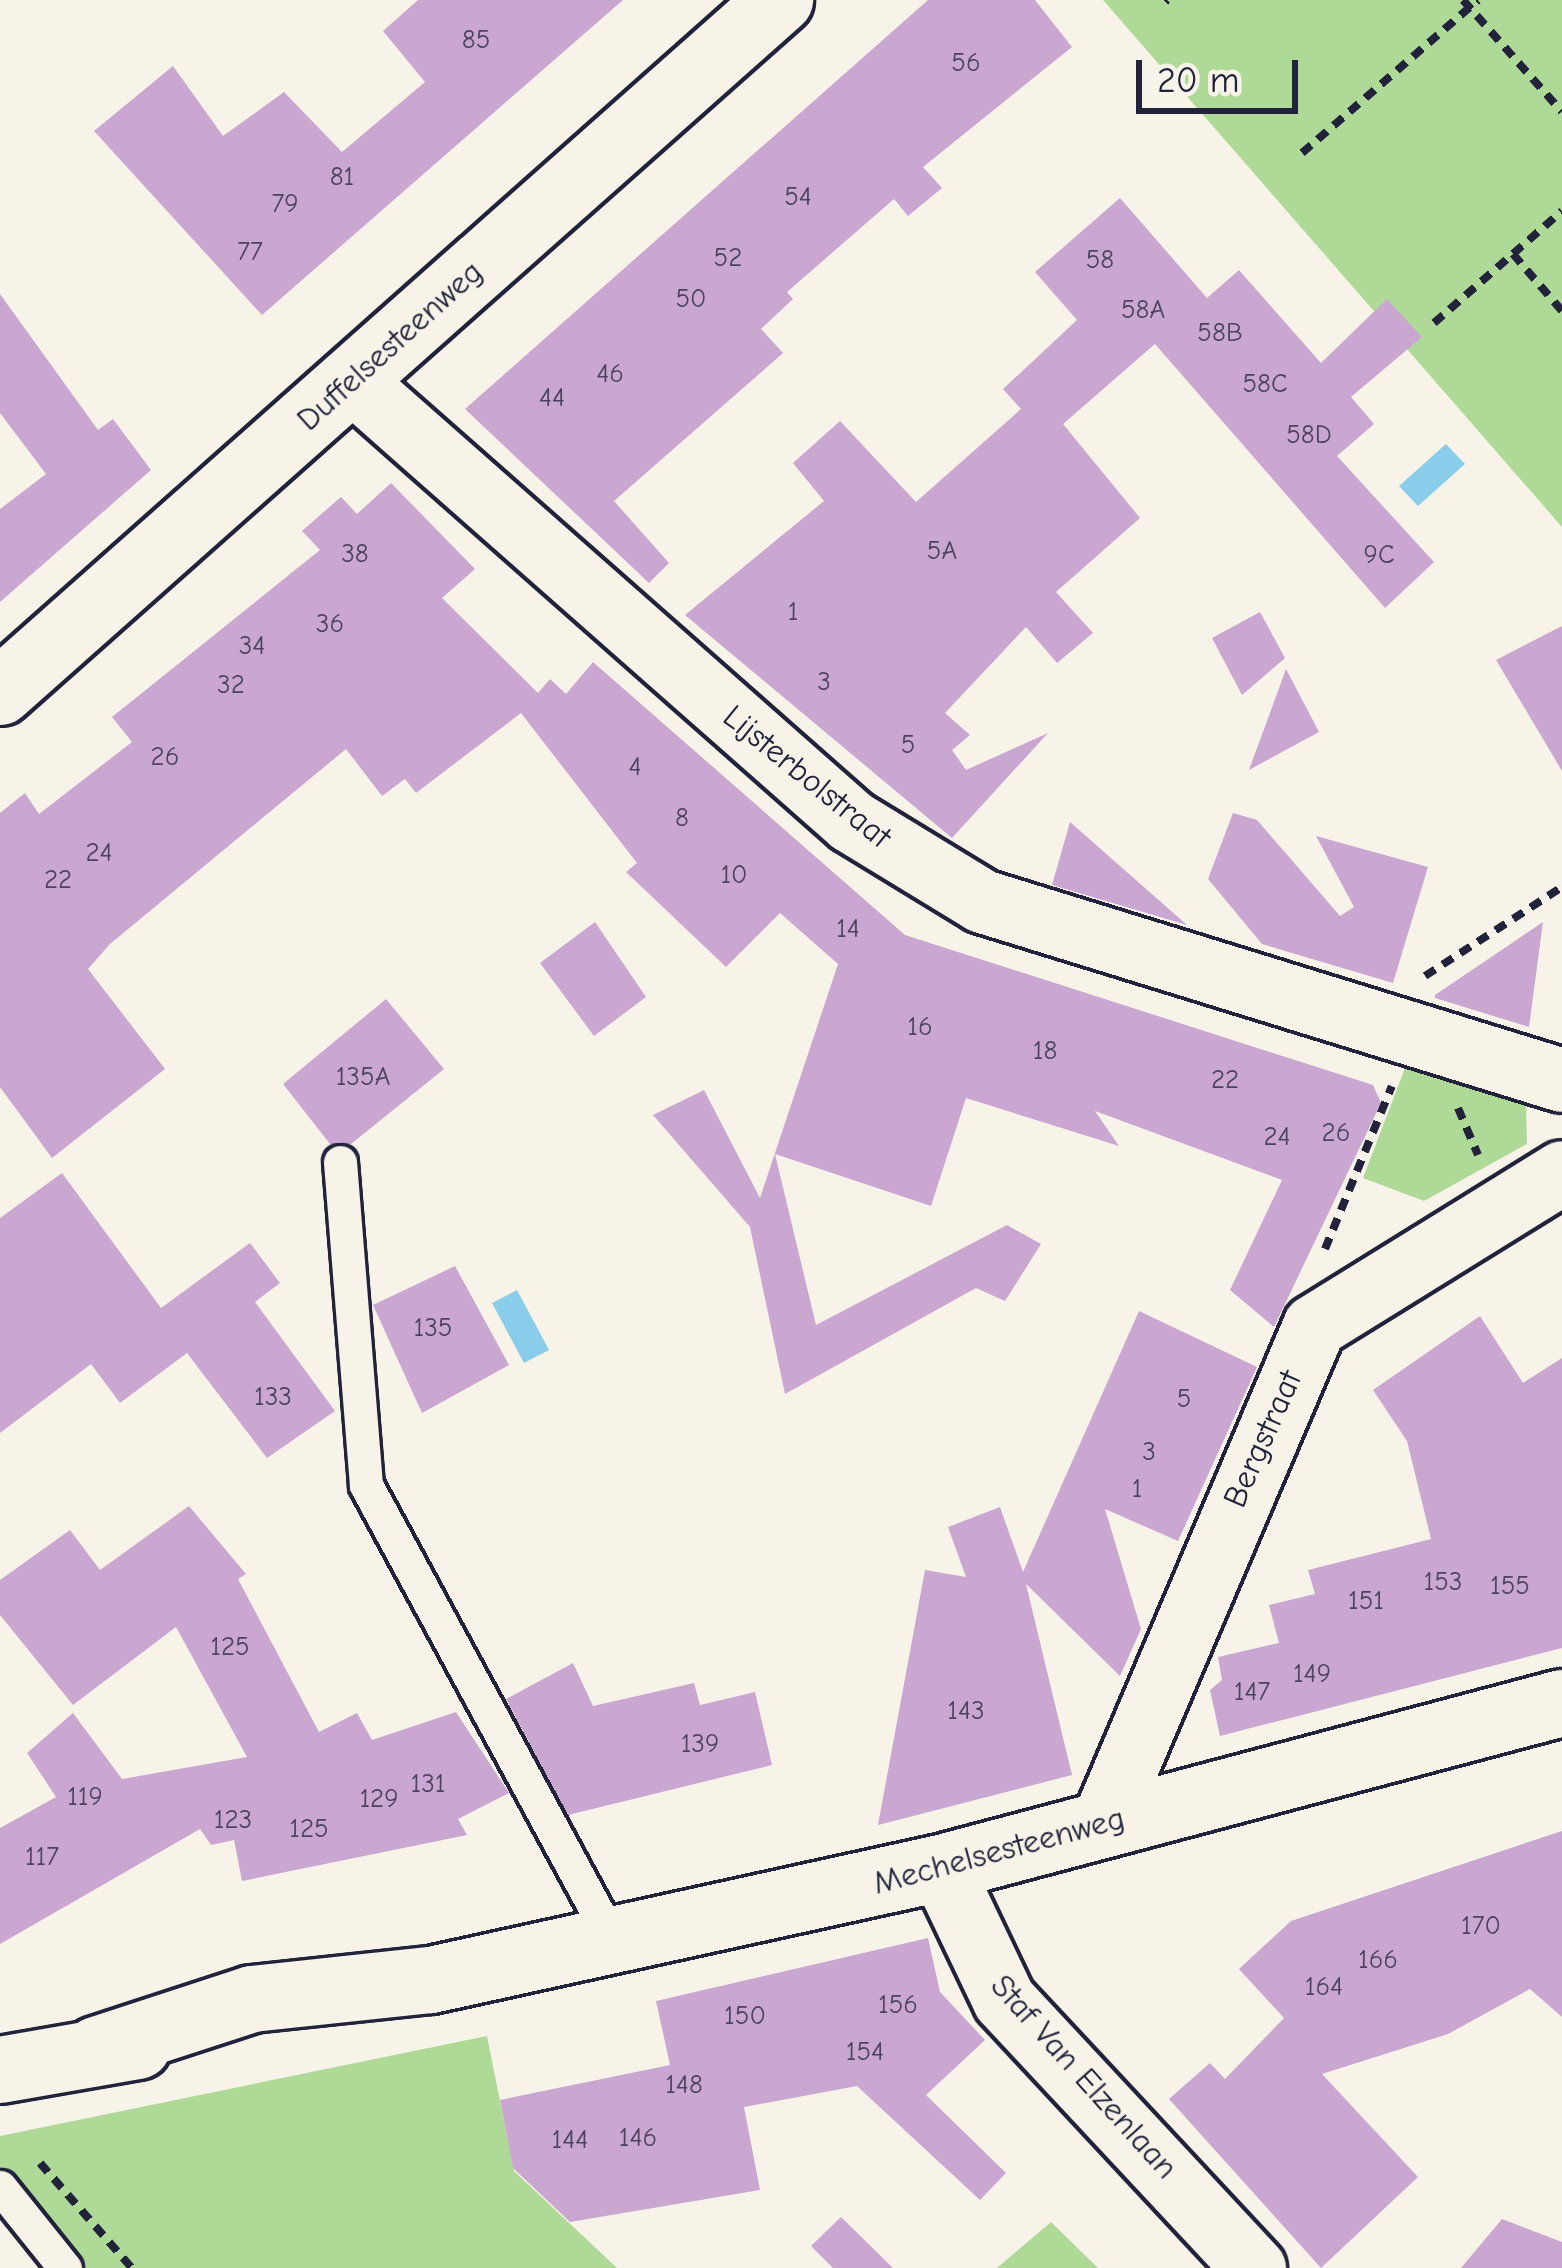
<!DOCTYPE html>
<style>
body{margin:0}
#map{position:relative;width:1562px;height:2268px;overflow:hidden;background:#f7f3e8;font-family:"Comic Neue",sans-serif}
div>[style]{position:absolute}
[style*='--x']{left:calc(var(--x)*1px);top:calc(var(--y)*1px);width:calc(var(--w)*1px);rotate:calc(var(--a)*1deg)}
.green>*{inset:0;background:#afd996}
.water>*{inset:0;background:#8acdeb}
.building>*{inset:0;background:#caa7d1}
.path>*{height:8px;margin-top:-4px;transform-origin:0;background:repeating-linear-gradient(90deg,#22223b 0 12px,transparent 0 21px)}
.roads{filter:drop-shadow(3px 0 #22223b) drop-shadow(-3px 0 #22223b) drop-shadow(0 3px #22223b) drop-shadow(0 -3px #22223b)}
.service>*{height:33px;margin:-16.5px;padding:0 16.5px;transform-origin:16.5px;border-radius:16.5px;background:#f7f3e8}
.minor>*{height:63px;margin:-31.5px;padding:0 31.5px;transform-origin:31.5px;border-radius:31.5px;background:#f7f3e8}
.tertiary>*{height:66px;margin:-33px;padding:0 33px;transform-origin:33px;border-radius:33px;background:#f7f3e8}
span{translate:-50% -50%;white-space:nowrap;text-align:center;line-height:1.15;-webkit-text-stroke:9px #f7f3e8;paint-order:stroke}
.number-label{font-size:27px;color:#4c4360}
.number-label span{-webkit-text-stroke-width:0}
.street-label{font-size:33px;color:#22223b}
.scale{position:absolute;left:1136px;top:60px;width:162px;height:54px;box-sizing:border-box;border:6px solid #22223b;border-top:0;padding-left:15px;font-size:36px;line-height:42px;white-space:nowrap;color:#22223b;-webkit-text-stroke:9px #f7f3e8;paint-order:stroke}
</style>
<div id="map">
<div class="green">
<i style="clip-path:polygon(1103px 0,1562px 0,1562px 527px)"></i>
<i style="clip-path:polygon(1405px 1068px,1526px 1105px,1527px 1144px,1424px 1201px,1363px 1178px)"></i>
<i style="clip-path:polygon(487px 2036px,514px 2171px,617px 2268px,81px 2268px,0 2169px,0 2136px)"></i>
<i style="clip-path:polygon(1051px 2222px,1098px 2268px,997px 2268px)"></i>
</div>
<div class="water">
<i style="clip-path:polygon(1446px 444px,1465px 464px,1418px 506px,1399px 486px)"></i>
<i style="clip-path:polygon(517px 1290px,549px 1350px,524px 1363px,492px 1303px)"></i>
</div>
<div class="building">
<i style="clip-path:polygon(418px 0,623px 0,262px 315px,94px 131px,173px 66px,223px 136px,284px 92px,342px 152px,425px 82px,383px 31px)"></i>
<i style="clip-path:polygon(928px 0,1035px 0,1072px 47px,923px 167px,942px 188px,908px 216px,894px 199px,787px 292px,793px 299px,761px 329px,783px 353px,614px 501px,669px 563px,649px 583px,465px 409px)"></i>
<i style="clip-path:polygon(1120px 198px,1207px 298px,1239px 270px,1321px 363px,1387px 299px,1422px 337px,1351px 397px,1374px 424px,1337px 456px,1434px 562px,1385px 608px,1155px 344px,1063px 424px,1140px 518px,1056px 592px,1093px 633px,1057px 663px,1026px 627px,945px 713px,970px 735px,952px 750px,966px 770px,1048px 733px,952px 838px,685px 615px,824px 501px,793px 463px,840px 421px,916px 502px,1021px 409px,1003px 389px,1077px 320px,1035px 272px)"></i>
<i style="clip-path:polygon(0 294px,98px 430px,113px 419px,151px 470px,0 602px,0 509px,46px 474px,0 413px)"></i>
<i style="clip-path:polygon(391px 483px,475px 569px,442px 598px,538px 693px,550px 679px,566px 694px,593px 662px,905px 935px,1373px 1085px,1381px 1103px,1274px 1327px,1230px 1290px,1282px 1180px,1095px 1111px,1119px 1146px,966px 1098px,931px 1206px,775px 1154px,816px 1325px,1007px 1225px,1041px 1244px,1005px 1301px,976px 1288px,785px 1394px,750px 1227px,653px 1115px,704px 1090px,760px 1198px,838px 964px,780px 913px,726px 967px,626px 872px,637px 863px,521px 713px,416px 793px,405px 779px,382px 796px,346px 749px,110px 944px,88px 969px,165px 1069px,52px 1158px,0 1087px,0 813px,25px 793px,39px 814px,132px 742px,112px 717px,320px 550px,302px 531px,341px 497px,357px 514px)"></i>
<i style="clip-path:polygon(1260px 612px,1285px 658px,1242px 695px,1212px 638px)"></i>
<i style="clip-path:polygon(1562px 626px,1562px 771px,1496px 660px)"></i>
<i style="clip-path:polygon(1286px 669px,1319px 732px,1249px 770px)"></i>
<i style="clip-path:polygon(1233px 813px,1257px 820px,1340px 916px,1354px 907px,1316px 836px,1428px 867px,1393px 983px,1262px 944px,1208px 879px)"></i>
<i style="clip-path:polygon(1070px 822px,1187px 925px,1052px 885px)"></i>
<i style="clip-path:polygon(595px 922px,646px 997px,594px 1036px,540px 963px)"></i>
<i style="clip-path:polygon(1543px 922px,1529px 1027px,1435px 998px,1435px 995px)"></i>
<i style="clip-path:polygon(386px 999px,444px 1069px,351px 1144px,330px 1144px,283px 1084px)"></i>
<i style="clip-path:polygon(62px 1173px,161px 1308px,250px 1243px,280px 1283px,255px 1302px,335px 1411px,267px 1458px,187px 1353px,120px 1403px,91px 1364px,0 1433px,0 1218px)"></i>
<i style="clip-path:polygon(455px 1266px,509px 1365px,422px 1413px,373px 1305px)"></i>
<i style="clip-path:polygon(1139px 1311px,1257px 1367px,1178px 1541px,1105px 1509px,1141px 1629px,1120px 1676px,1026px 1584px,1072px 1775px,878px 1825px,925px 1570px,966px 1577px,948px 1527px,1000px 1507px,1023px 1572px)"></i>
<i style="clip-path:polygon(1480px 1316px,1523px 1383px,1562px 1358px,1562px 1648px,1220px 1736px,1210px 1690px,1222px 1680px,1218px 1657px,1279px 1643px,1269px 1605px,1315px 1594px,1308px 1570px,1431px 1539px,1407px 1441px,1373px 1390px)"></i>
<i style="clip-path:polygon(189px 1506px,246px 1574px,238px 1579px,319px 1732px,357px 1713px,372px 1740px,456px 1712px,509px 1793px,458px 1819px,467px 1835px,242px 1881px,234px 1840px,211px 1845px,200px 1829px,0 1944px,0 1828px,56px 1797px,27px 1753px,73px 1713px,122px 1779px,247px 1757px,176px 1627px,73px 1705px,0 1615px,0 1580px,70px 1530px,100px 1570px)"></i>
<i style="clip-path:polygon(573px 1663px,593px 1706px,694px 1683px,700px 1705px,755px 1692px,772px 1765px,568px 1815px,506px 1699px)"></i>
<i style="clip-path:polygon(1562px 1831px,1562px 2017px,1530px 1989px,1448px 2034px,1322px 2074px,1418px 2177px,1321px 2268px,1169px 2099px,1210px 2063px,1225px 2079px,1284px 2018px,1239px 1969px,1291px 1921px)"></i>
<i style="clip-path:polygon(928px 1938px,940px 1992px,985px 2040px,926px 2095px,1006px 2173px,980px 2200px,857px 2086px,744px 2107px,760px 2190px,570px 2222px,513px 2168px,500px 2100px,670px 2065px,656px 2001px)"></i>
<i style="clip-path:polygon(841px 2217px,893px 2268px,833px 2268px,811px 2246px)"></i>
<i style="clip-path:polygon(1502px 2219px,1562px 2242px,1562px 2268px,1461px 2268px)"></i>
</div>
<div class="path">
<i style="--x:1463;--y:0;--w:149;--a:48.5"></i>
<i style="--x:1165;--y:2;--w:3;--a:-45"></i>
<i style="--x:1302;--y:153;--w:233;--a:-41"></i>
<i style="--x:1513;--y:254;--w:75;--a:49.3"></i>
<i style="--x:1434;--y:323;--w:170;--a:-41.2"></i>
<i style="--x:1425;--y:976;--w:163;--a:-33"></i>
<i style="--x:1458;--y:1108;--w:51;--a:66.9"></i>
<i style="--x:1325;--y:1249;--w:176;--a:-67.7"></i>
<i style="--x:40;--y:2163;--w:140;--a:48.8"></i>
</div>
<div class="roads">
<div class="service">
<i style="--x:340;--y:1162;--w:324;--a:85.4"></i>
<i style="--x:366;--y:1485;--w:521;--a:61.57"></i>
<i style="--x:0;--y:2187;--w:104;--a:51.3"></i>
</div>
<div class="minor">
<i style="--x:350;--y:379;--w:668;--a:41.42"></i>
<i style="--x:851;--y:821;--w:153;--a:31.4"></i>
<i style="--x:982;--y:901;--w:607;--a:17.15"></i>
<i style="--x:1102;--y:1824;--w:541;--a:-66.94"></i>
<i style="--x:1314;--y:1326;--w:292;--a:-31.8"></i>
<i style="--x:941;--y:1868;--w:146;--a:64.5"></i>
<i style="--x:1004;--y:2000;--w:367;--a:47"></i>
</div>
<div class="tertiary">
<i style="--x:0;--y:692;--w:1043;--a:-41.58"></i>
<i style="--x:96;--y:2050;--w:164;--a:-18.1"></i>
<i style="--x:252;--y:1999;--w:180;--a:-6.1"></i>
<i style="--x:431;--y:1980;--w:522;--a:-12.39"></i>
<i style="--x:941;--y:1868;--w:643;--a:-14.88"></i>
<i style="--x:0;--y:2070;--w:140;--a:-9.9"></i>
</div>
</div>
<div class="number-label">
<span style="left:476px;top:40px">85</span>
<span style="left:966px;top:63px">56</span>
<span style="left:342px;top:177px">81</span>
<span style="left:798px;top:197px">54</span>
<span style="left:285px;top:204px">79</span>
<span style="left:250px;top:252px">77</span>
<span style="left:728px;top:258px">52</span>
<span style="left:1100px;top:260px">58</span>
<span style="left:691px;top:299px">50</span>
<span style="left:1143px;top:310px">58A</span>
<span style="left:1220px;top:333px">58B</span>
<span style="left:610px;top:374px">46</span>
<span style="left:1265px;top:384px">58C</span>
<span style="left:552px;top:398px">44</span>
<span style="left:1309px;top:435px">58D</span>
<span style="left:942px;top:551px">5A</span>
<span style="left:355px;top:554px">38</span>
<span style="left:1379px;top:555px">9C</span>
<span style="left:793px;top:612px">1</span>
<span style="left:330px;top:624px">36</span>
<span style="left:252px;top:646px">34</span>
<span style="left:824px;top:682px">3</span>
<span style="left:231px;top:685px">32</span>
<span style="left:908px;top:745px">5</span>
<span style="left:165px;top:757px">26</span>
<span style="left:635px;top:767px">4</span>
<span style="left:682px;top:818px">8</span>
<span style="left:99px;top:853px">24</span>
<span style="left:734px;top:875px">10</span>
<span style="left:58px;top:880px">22</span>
<span style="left:848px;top:929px">14</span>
<span style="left:920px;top:1027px">16</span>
<span style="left:1045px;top:1051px">18</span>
<span style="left:363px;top:1077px">135A</span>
<span style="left:1225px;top:1080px">22</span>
<span style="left:1336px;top:1133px">26</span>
<span style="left:1277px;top:1137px">24</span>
<span style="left:433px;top:1328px">135</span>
<span style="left:273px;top:1397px">133</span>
<span style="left:1184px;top:1399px">5</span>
<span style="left:1149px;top:1452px">3</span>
<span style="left:1137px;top:1489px">1</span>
<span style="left:1443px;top:1582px">153</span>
<span style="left:1510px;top:1586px">155</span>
<span style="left:1366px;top:1601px">151</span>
<span style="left:230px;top:1647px">125</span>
<span style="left:1312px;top:1674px">149</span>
<span style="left:1252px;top:1692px">147</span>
<span style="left:966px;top:1711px">143</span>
<span style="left:700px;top:1744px">139</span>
<span style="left:428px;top:1784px">131</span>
<span style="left:85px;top:1797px">119</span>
<span style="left:379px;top:1799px">129</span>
<span style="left:233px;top:1820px">123</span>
<span style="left:309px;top:1829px">125</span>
<span style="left:42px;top:1857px">117</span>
<span style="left:1481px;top:1926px">170</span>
<span style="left:1378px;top:1960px">166</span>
<span style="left:1324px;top:1987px">164</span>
<span style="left:898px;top:2005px">156</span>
<span style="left:745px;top:2016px">150</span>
<span style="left:865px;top:2052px">154</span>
<span style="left:684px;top:2085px">148</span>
<span style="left:638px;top:2138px">146</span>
<span style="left:570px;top:2140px">144</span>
</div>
<div class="street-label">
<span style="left:390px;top:346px;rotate:-42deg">Duffelsesteenweg</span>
<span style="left:807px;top:777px;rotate:39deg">Lijsterbolstraat</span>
<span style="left:1263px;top:1439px;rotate:-66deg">Bergstraat</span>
<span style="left:999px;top:1851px;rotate:-15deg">Mechelsesteenweg</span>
<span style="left:1084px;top:2077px;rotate:48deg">Staf Van Elzenlaan</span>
</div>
<div class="scale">20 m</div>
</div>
